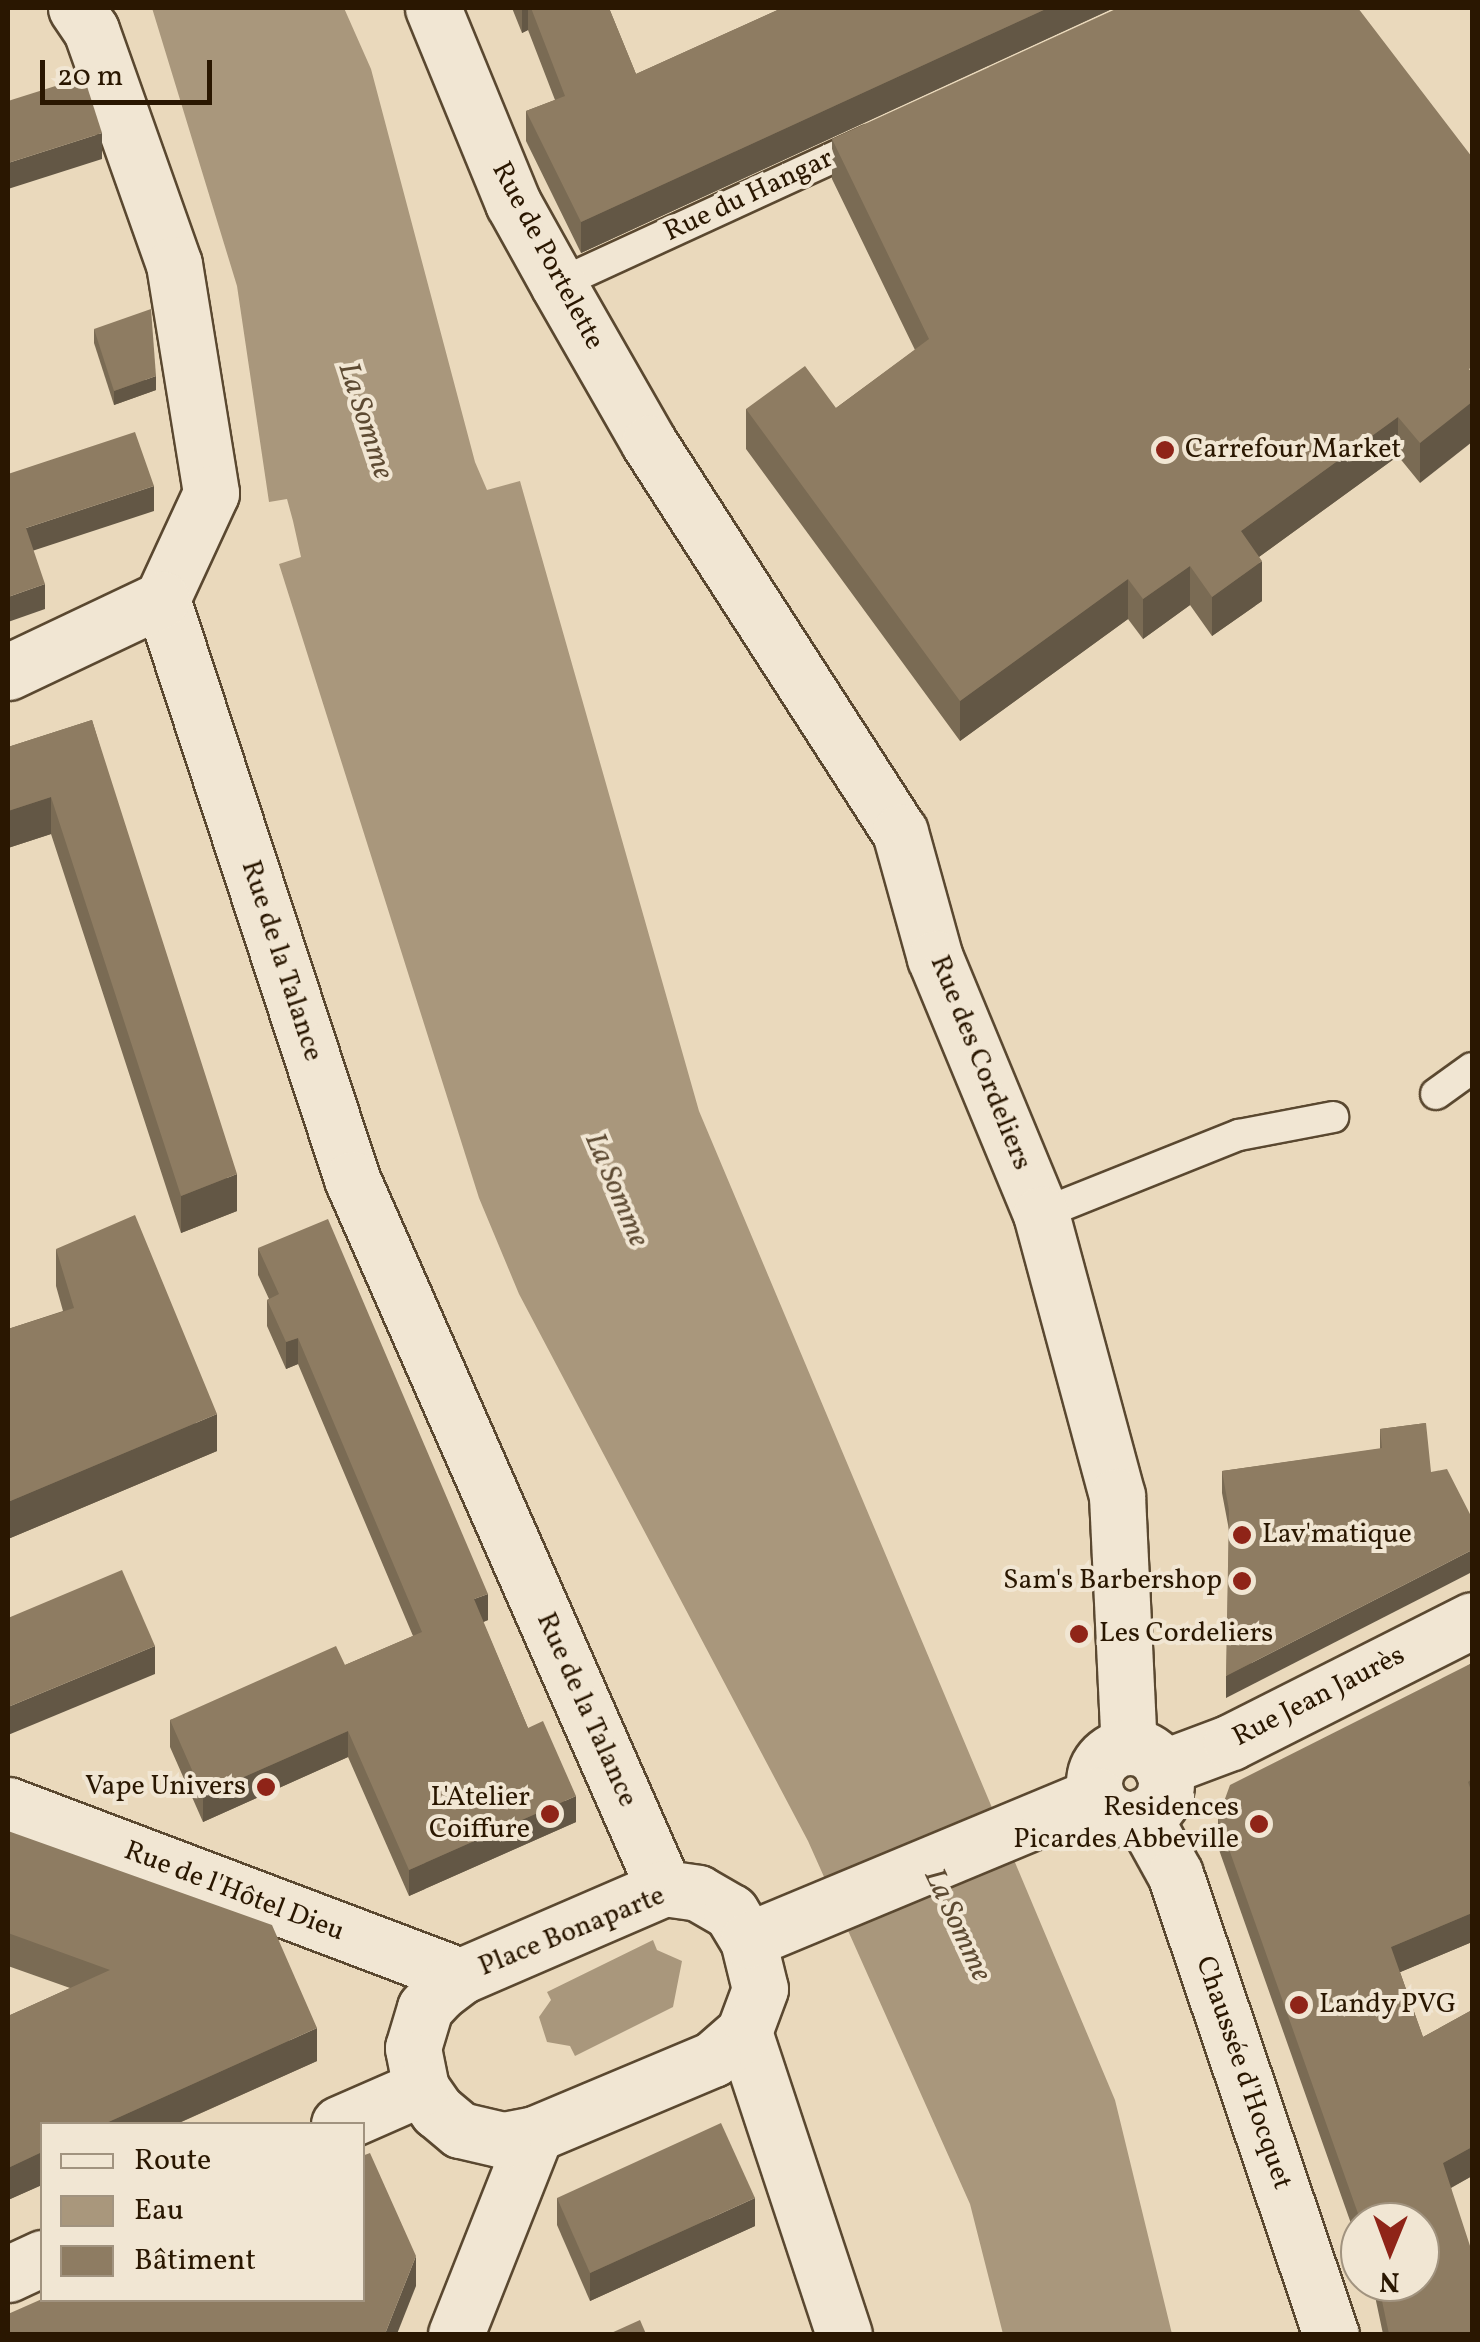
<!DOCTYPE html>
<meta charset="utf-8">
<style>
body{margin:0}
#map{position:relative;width:1480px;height:2342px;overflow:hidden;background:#ead9bc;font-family:Vollkorn,serif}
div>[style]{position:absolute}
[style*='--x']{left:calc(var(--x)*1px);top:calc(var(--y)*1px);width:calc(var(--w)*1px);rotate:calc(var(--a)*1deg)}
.water>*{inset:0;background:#a9977c}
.roads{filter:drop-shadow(2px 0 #5a4830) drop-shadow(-2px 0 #5a4830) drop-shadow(0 2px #5a4830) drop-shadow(0 -2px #5a4830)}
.service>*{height:30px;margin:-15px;padding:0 15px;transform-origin:15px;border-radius:15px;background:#f1e6d3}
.minor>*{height:55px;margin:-27.5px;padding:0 27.5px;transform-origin:27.5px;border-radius:27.5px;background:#f1e6d3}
.tertiary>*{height:55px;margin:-27.5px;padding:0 27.5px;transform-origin:27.5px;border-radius:27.5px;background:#f1e6d3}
.tertiary>.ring{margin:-27.5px;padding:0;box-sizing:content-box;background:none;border:55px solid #f1e6d3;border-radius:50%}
.wall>*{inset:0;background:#7a6b54}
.shaded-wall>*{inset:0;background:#635745}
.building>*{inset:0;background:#8e7c62}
.dots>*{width:28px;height:28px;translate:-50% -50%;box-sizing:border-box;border:5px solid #f1e6d3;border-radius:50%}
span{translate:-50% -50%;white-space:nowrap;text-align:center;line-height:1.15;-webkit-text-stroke:8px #f1e6d3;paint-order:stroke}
.street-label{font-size:28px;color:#2a1701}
.poi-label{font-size:28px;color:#2a1701}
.left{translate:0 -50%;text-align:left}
.right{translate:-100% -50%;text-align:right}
.water-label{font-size:30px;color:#5d4a32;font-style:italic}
.frame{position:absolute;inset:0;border:10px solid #2a1701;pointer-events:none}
.legend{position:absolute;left:40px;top:2122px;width:325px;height:180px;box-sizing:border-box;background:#f1e6d3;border:2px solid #a1937f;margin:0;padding:12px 18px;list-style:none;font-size:30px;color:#2a1701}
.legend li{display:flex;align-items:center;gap:20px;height:50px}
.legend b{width:50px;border:2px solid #a1937f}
.north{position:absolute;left:1340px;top:2202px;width:100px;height:100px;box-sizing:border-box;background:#f1e6d3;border:2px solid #a1937f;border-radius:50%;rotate:181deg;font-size:28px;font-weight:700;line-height:40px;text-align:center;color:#2a1701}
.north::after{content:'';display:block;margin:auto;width:35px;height:45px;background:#8f2418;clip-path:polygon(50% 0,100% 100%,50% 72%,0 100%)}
.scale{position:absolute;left:40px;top:60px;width:172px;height:45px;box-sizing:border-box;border:5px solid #2a1701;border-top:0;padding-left:12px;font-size:30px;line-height:35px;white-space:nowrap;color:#2a1701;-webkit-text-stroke:8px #f1e6d3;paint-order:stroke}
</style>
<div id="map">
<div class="water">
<i style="clip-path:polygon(152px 8px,344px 8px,371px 69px,475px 462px,487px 490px,520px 481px,699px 1111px,1115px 2100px,1172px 2334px,1003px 2334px,970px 2204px,808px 1841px,519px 1294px,479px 1198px,279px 564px,301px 557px,293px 521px,287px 499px,269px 502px,237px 286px)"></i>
<i style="clip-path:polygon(653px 1940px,657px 1950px,682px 1961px,673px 2007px,575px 2056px,570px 2046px,547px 2042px,539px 2017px,551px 2000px,547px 1992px)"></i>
</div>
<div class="roads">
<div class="service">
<i style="--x:558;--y:284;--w:342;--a:-24.7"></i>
<i style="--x:1436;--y:1094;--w:44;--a:-35.8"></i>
<i style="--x:1041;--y:1214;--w:213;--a:-21.8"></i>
<i style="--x:1239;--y:1135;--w:96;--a:-10.8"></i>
</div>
<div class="minor">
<i style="--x:76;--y:8;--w:27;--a:56"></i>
<i style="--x:91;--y:30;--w:248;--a:70.5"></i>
<i style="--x:174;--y:264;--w:232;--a:80.8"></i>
<i style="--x:211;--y:493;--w:117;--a:114.8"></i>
<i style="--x:162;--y:599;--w:610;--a:71.86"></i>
<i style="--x:352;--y:1179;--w:775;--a:66.25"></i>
<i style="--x:433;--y:8;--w:211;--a:67.7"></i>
<i style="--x:513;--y:203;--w:93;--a:60.9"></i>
<i style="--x:558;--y:284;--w:183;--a:60.2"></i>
<i style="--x:649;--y:443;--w:463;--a:57.2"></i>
<i style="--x:900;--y:832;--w:131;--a:74.5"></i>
<i style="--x:935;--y:958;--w:277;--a:67.5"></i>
<i style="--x:1041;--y:1214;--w:292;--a:74.9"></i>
<i style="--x:1117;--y:1496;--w:251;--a:87.3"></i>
<i style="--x:8;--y:672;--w:170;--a:-25.4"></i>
<i style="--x:8;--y:1805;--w:484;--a:20.7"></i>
<i style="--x:1143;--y:1816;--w:66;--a:61.1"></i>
<i style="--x:1175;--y:1874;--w:486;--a:71.3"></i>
<i style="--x:744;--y:2032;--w:318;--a:71.7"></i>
<i style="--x:456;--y:2334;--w:215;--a:-68.4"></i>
</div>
<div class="tertiary">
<i class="ring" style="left:1094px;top:1747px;width:17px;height:17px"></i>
<i style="--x:1162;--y:1768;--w:74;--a:-20.6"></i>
<i style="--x:1231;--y:1742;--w:270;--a:-26.8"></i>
<i style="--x:664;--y:1888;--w:34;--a:8"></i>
<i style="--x:698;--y:1893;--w:38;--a:30"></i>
<i style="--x:731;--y:1912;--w:33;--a:59"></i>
<i style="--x:748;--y:1940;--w:50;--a:76.2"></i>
<i style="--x:760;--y:1989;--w:46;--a:110.4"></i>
<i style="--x:744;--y:2032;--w:41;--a:138.9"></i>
<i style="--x:713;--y:2059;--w:193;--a:157.2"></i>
<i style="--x:535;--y:2134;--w:33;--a:169"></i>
<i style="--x:503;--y:2140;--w:44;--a:-166.9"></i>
<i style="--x:460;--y:2130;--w:30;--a:-140"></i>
<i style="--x:437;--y:2111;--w:28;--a:-125"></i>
<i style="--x:421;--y:2088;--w:41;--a:-101.3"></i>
<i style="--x:413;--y:2048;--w:42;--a:-73.3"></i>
<i style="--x:425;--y:2008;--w:22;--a:-47"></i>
<i style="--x:440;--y:1992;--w:26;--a:-37"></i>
<i style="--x:461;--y:1976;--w:221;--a:-23.4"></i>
<i style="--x:748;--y:1940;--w:377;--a:-22.6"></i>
<i style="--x:339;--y:2124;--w:90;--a:-23.7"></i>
<i style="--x:8;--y:2274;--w:38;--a:-25"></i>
</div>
</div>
<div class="wall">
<i style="clip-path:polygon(512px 8px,609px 8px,636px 74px,782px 8px,1114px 8px,581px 253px,526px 141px,526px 111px,555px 100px,528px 30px,522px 33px)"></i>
<i style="clip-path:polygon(832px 139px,1472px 157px,1420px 483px,1398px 456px,1259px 557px,1262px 601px,1212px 636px,1190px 605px,1143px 639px,1128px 619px,960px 741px,746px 449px,746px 409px,836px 408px,915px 350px,832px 179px)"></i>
<i style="clip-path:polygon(94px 329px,156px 390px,114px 405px,94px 343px)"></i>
<i style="clip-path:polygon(92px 720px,237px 1211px,181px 1233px,51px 834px,8px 848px,8px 747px)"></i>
<i style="clip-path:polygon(258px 1248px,488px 1620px,483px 1622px,528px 1728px,576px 1822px,409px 1896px,348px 1757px,203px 1822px,170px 1747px,170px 1720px,345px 1665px,413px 1636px,298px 1364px,286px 1369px,267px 1326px,267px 1300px,269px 1299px,258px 1275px)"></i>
<i style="clip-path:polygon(56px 1249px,217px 1451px,8px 1539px,8px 1329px,63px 1311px,56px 1286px)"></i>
<i style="clip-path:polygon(1426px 1423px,1226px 1698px,1229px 1530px,1222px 1493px,1222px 1471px,1380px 1449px,1380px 1429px)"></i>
<i style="clip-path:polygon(1472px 1663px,1472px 1942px,1400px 1972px,1423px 2037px,1472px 2010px,1472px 2176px,1451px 2188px,1472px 2334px,1383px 2334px,1372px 2282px,1420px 2282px,1360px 2222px,1360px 2249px,1218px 1847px,1218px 1818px)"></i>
<i style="clip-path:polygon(8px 1831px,317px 2061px,8px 2200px,8px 2016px,70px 1988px,8px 1966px)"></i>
<i style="clip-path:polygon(557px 2198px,755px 2226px,590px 2301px,557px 2225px)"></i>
</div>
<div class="shaded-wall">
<i style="clip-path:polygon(522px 8px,528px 8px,528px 30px,522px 33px)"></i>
<i style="clip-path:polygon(1048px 8px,1114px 8px,581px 253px,581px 222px)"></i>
<i style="clip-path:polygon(102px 133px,102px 159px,8px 189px,8px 163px)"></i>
<i style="clip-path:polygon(1472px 367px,1472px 442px,1420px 483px,1420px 443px)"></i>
<i style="clip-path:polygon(156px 376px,156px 390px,114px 405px,114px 391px)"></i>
<i style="clip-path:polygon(1398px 417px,1398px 456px,1241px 570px,1241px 531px)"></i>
<i style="clip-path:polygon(154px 486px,154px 511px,26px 553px,26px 528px)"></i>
<i style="clip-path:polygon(1262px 561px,1262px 601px,1212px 636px,1212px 597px)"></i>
<i style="clip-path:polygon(1190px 566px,1190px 605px,1143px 639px,1143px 599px)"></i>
<i style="clip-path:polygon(1128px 579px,1128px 619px,960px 741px,960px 701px)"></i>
<i style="clip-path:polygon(45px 584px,45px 609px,8px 622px,8px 597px)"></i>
<i style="clip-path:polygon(51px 797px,51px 834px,8px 848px,8px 811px)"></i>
<i style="clip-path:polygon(237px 1174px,237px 1211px,181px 1233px,181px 1196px)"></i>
<i style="clip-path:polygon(298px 1338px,298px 1364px,286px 1369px,286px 1342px)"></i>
<i style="clip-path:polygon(217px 1414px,217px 1451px,8px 1539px,8px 1502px)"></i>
<i style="clip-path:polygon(1472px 1550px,1472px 1572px,1226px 1698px,1226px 1676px)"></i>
<i style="clip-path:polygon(488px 1594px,488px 1620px,474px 1626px,474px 1599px)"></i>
<i style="clip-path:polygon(155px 1646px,155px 1674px,8px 1735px,8px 1707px)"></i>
<i style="clip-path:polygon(348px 1731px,348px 1757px,203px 1822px,203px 1795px)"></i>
<i style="clip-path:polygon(576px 1796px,576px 1822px,409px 1896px,409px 1870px)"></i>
<i style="clip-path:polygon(1472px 1913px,1472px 1942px,1391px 1976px,1391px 1947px)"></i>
<i style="clip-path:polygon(317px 2028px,317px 2061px,176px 2124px,104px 2124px)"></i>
<i style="clip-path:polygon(1472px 2147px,1472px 2176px,1443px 2192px,1443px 2163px)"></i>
<i style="clip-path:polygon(42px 2152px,42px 2185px,8px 2200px,8px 2168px)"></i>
<i style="clip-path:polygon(755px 2198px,755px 2226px,590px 2301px,590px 2273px)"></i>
<i style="clip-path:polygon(416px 2256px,416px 2286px,397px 2334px,385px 2334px)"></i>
</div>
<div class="building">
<i style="clip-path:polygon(531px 8px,609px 8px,636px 74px,782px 8px,1048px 8px,581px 222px,526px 111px,565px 96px)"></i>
<i style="clip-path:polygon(1118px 8px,1358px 8px,1472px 157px,1472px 367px,1469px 369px,1472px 373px,1472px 402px,1420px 443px,1398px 417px,1241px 531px,1262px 561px,1212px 597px,1190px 566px,1143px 599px,1128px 579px,960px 701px,746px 409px,805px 366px,836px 408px,929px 339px,832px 139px)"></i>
<i style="clip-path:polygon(84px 77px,102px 133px,8px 163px,8px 101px)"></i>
<i style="clip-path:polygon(151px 309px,156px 376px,114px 391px,94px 329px)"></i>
<i style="clip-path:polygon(135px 432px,154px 486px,26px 528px,45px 584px,8px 597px,8px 472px,8px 474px)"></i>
<i style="clip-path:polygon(92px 720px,237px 1174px,181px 1196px,51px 797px,8px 811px,8px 747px)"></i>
<i style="clip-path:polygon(135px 1215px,217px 1414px,8px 1502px,8px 1329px,74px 1308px,56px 1249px)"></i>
<i style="clip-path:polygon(328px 1219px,488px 1594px,474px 1599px,528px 1728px,543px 1721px,576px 1796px,409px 1870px,348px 1731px,203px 1795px,170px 1720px,336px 1646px,345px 1665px,422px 1632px,298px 1338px,286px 1342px,267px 1300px,279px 1294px,258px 1248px)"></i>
<i style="clip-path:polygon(1426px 1423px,1431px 1472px,1447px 1469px,1472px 1518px,1472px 1550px,1226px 1676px,1229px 1510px,1222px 1471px,1382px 1448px,1380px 1429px)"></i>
<i style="clip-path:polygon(122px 1570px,155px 1646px,8px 1707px,8px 1618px)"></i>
<i style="clip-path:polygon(1472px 1663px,1472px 1779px,1468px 1782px,1472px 1793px,1472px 1913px,1391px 1947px,1423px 2037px,1472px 2010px,1472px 2147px,1443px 2163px,1472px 2252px,1472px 2334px,1389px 2334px,1378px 2282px,1420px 2282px,1420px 2222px,1361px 2222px,1218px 1818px,1230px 1785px)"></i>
<i style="clip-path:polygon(8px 1831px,272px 1925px,317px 2028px,104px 2124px,42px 2124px,42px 2152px,8px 2168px,8px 2016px,110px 1970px,8px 1933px)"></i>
<i style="clip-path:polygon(721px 2123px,755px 2198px,590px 2273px,557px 2198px)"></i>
<i style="clip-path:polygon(370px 2153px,416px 2256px,385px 2334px,8px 2334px,8px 2314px,42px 2299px,362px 2300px,362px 2156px)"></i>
<i style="clip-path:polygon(640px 2320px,646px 2334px,609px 2334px)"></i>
</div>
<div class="dots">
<i style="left:1165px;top:450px;background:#8f2418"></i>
<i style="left:1242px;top:1535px;background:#8f2418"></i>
<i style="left:1242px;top:1581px;background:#8f2418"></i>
<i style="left:1079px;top:1634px;background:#8f2418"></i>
<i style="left:266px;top:1787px;background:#8f2418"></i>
<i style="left:550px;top:1814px;background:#8f2418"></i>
<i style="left:1259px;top:1824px;background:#8f2418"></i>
<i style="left:1299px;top:2005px;background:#8f2418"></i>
</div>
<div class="street-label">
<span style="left:749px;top:196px;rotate:-25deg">Rue du Hangar</span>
<span style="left:547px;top:256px;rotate:62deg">Rue de Portelette</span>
<span style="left:281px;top:961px;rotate:72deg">Rue de la Talance</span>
<span style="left:980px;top:1063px;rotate:68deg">Rue des Cordeliers</span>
<span style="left:1319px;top:1697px;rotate:-27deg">Rue Jean Jaurès</span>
<span style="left:586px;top:1710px;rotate:66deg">Rue de la Talance</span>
<span style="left:234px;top:1892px;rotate:21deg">Rue de l'Hôtel Dieu</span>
<span style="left:572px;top:1932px;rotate:-22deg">Place Bonaparte</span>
<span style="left:1243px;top:2073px;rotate:71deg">Chaussée d'Hocquet</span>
</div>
<div class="poi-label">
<span class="left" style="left:1185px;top:450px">Carrefour Market</span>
<span class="left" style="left:1262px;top:1535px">Lav'matique</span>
<span class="right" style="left:1222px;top:1581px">Sam's Barbershop</span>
<span class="left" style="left:1099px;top:1634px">Les Cordeliers</span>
<span class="right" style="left:246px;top:1787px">Vape Univers</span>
<span class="right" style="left:530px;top:1814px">L'Atelier<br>Coiffure</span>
<span class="right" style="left:1239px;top:1824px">Residences<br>Picardes Abbeville</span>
<span class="left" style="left:1319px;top:2005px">Landy PVG</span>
</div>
<div class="water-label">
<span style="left:365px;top:421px;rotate:72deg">La Somme</span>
<span style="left:616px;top:1190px;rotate:67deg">La Somme</span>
<span style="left:957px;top:1925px;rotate:65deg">La Somme</span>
</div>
<div class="frame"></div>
<ul class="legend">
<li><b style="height:12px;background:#f1e6d3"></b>Route</li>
<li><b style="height:28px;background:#a9977c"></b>Eau</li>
<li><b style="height:28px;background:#8e7c62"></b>Bâtiment</li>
</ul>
<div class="north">N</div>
<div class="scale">20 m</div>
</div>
